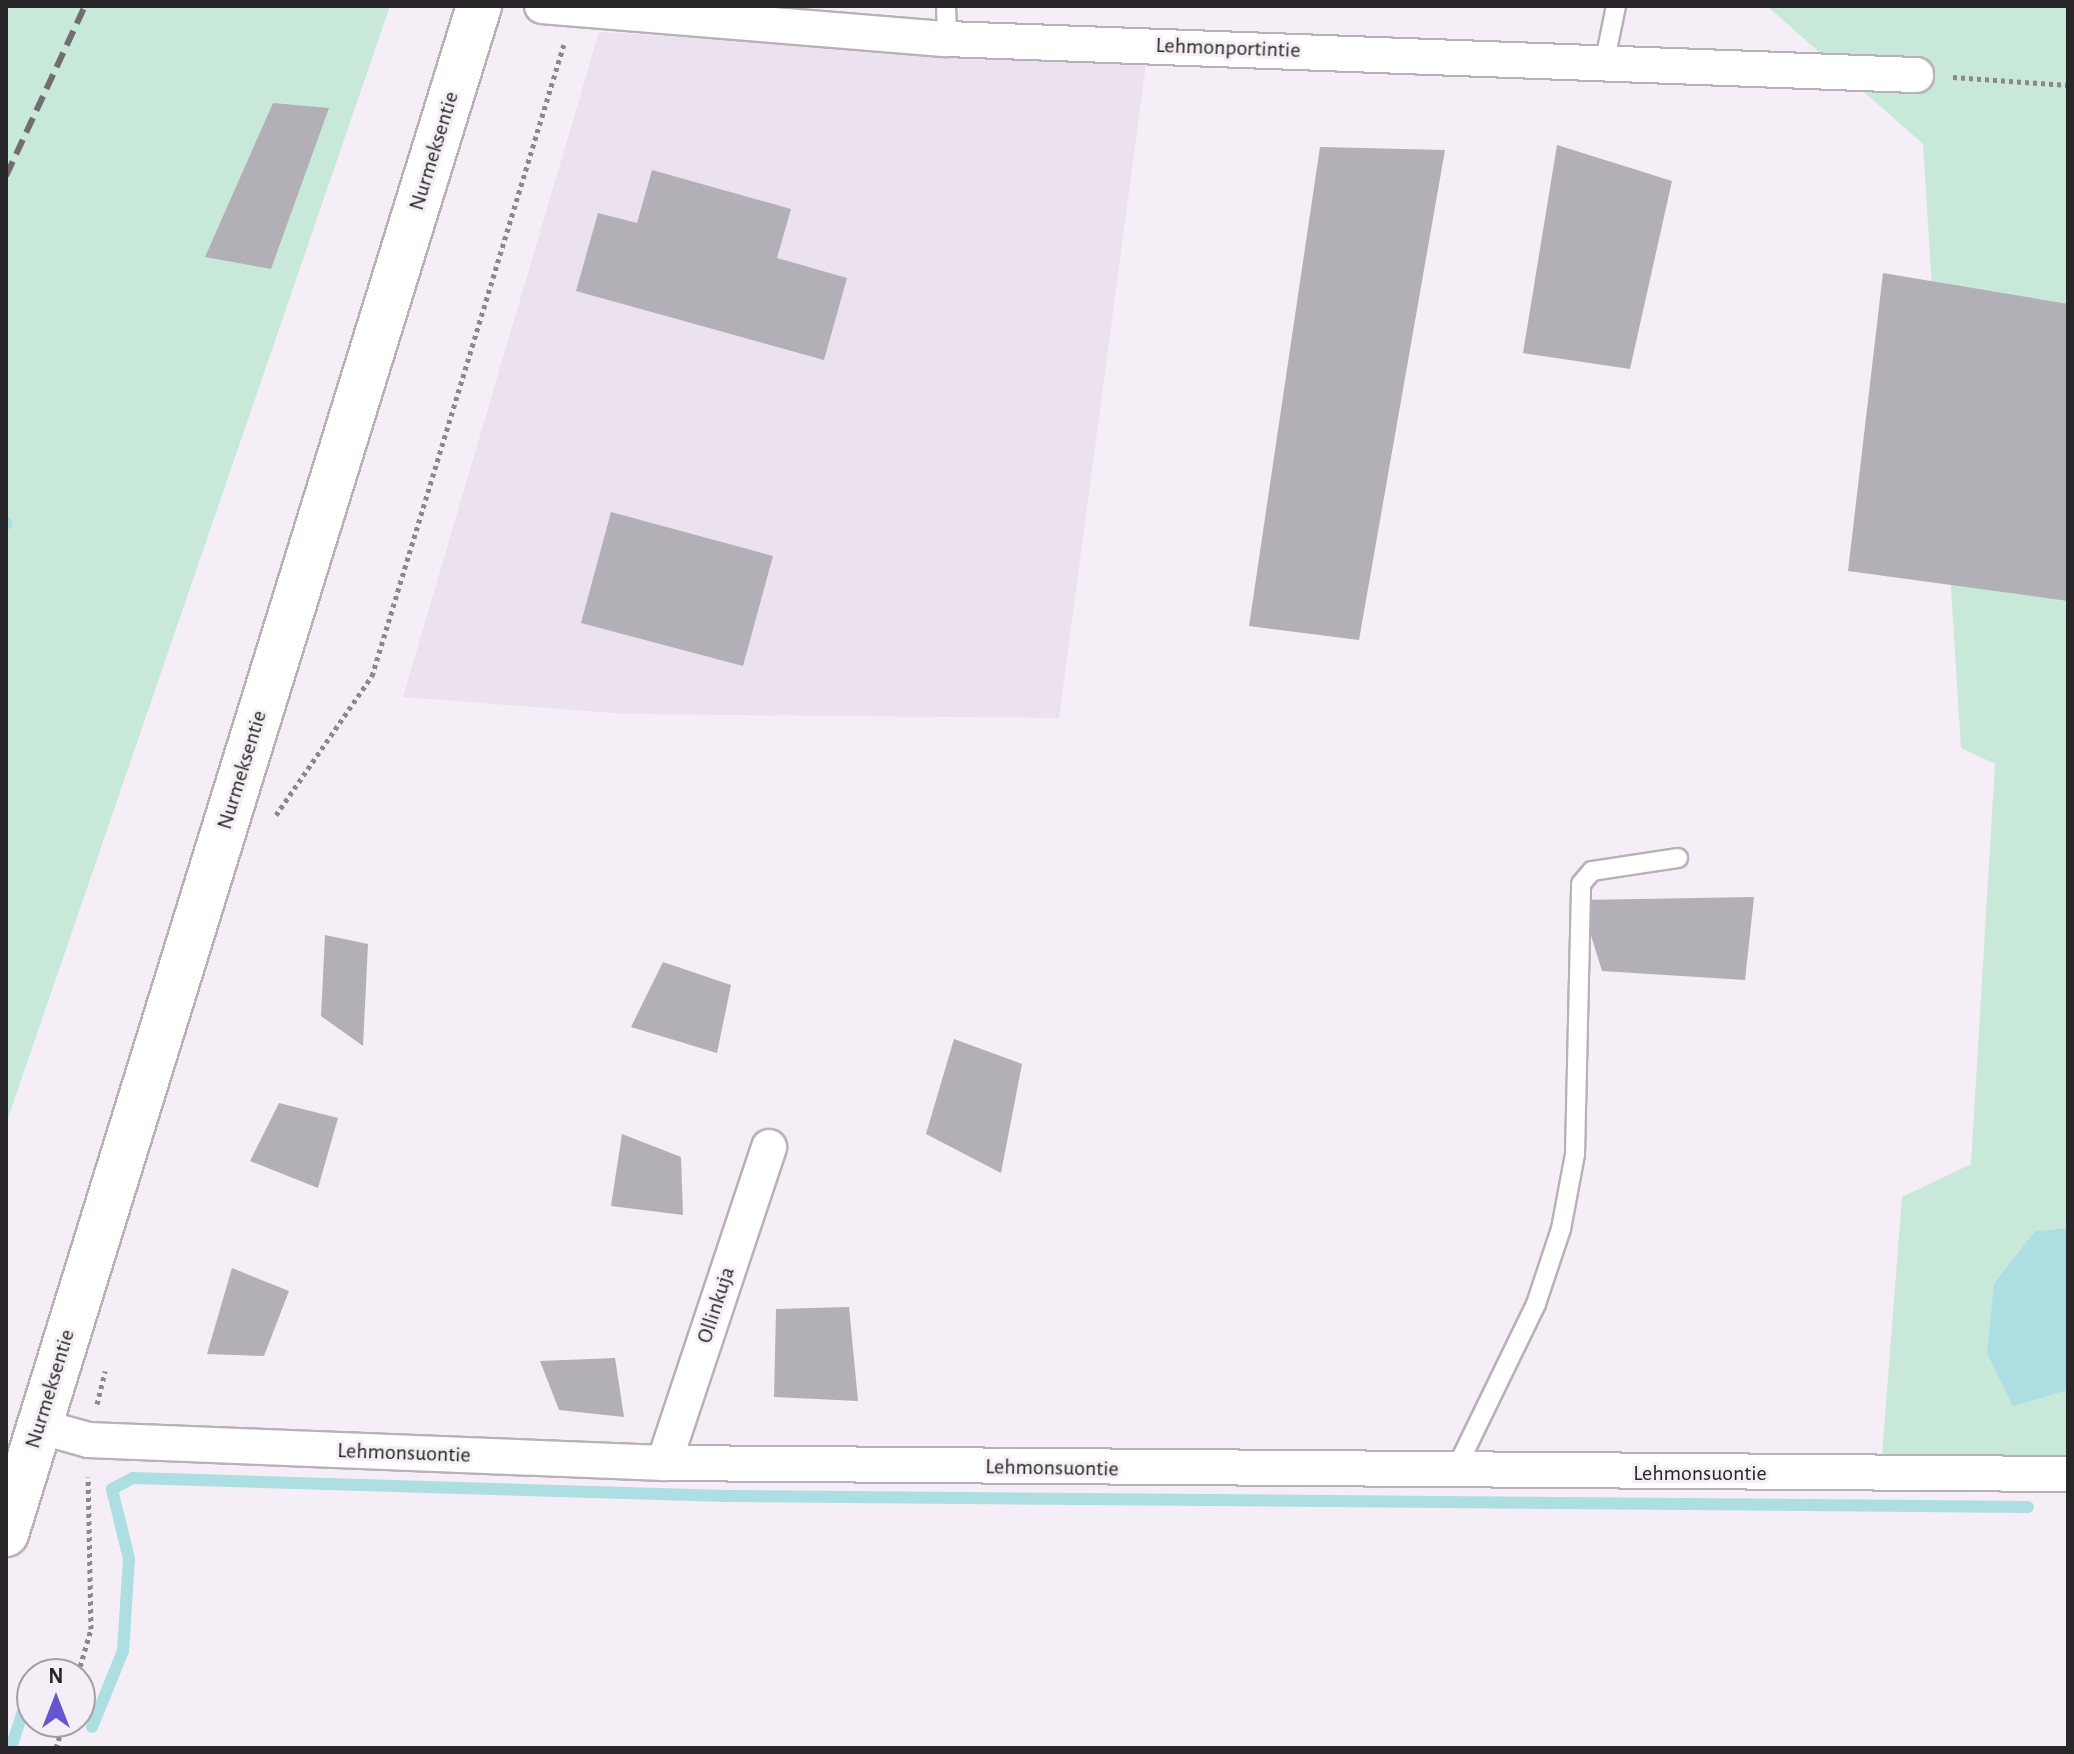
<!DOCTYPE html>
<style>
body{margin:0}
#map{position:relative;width:2074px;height:1754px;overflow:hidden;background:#f5eef6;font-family:"Alegreya Sans",sans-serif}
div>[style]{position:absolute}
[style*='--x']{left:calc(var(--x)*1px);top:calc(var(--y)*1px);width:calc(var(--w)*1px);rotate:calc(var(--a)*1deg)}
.built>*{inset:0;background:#ece1ee}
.green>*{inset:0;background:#c8e9d9}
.water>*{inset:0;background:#acdee2}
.stream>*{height:12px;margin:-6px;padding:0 6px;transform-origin:6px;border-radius:6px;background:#acdee2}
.building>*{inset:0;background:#b2afb7}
.path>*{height:5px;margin-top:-2.5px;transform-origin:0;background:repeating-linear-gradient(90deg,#8c878c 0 4px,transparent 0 8px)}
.roads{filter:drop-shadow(2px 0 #b8b1b8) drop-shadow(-2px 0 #b8b1b8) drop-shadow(0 2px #b8b1b8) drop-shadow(0 -2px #b8b1b8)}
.service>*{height:18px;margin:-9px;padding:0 9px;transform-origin:9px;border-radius:9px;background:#fff}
.minor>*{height:34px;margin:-17px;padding:0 17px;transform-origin:17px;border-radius:17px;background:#fff}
.tertiary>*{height:44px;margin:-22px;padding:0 22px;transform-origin:22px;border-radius:22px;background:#fff}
.rail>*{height:6px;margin-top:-3px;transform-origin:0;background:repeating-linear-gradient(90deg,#726d72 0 16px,transparent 0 24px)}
span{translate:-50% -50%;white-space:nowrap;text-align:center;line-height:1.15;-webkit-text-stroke:6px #f5eef6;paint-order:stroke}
.street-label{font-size:22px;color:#292629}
.frame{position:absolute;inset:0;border:8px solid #292629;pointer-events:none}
.north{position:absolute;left:16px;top:1658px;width:80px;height:80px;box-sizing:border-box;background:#f5eef6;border:2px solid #a39ea4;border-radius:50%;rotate:0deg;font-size:22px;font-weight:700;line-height:32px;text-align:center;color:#292629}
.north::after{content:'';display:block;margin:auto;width:28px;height:36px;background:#6856d0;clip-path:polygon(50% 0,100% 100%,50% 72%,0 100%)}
</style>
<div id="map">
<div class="built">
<i style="clip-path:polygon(599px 32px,1146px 64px,1059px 718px,626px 714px,403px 697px)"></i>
</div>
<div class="green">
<i style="clip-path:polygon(6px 6px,390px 6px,6px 1124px)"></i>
<i style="clip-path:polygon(1767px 6px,2068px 6px,2068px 1228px,2035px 1231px,2013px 1405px,2068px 1390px,2068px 1468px,1881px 1468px,1902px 1197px,1971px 1164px,1995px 764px,1961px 748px,1923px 144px)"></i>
</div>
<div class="water">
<i style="clip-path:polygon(2068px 1228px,2068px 1390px,2013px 1406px,1987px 1353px,1994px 1284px,2035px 1231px)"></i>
</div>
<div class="stream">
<i style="--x:6;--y:524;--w:1;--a:-45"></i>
<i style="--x:92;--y:1727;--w:82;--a:-67.8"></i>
<i style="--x:123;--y:1651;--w:92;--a:-86.3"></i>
<i style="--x:129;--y:1559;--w:72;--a:-103.7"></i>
<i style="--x:112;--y:1489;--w:24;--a:-28"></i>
<i style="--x:133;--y:1478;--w:593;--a:1.74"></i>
<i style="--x:726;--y:1496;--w:1302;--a:0.48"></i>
<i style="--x:11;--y:1748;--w:36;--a:-72"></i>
<i style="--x:22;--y:1714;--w:10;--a:11"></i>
</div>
<div class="building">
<i style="clip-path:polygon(273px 103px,329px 108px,271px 269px,205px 257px)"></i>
<i style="clip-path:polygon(1557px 145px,1672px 181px,1630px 369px,1523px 353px)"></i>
<i style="clip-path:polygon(1320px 147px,1445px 150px,1359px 640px,1249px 626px)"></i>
<i style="clip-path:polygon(652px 170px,791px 209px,777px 258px,847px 278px,824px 360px,576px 291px,598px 213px,637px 223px)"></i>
<i style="clip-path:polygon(1883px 273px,2068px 304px,2068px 601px,1848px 571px)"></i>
<i style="clip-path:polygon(611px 512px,773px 556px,743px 666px,581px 623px)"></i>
<i style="clip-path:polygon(1754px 897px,1745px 980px,1602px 971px,1580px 900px)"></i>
<i style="clip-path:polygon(325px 935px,368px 944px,363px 1046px,321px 1016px)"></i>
<i style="clip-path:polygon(663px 962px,731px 985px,717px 1053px,631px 1027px)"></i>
<i style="clip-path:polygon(954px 1039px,1022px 1064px,1001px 1173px,926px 1134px)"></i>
<i style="clip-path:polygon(279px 1103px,338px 1118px,318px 1188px,250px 1161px)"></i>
<i style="clip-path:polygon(622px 1134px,681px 1157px,683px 1215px,611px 1206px)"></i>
<i style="clip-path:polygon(232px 1268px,289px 1291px,264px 1356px,207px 1354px)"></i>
<i style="clip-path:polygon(849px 1307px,858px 1401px,774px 1397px,776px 1309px)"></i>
<i style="clip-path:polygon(615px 1358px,624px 1417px,559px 1410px,540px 1361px)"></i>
</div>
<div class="path">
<i style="--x:1953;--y:77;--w:115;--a:4"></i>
<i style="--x:276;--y:815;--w:169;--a:-55.4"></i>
<i style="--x:372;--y:676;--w:661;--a:-73.1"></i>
<i style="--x:97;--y:1404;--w:34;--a:-76"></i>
<i style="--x:78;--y:1674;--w:47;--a:-73.9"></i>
<i style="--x:91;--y:1629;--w:152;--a:-91.1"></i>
<i style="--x:56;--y:1748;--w:27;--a:-73"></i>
</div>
<div class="roads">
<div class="service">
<i style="--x:946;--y:6;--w:33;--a:88"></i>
<i style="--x:1605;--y:60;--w:55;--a:-78.5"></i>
<i style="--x:1454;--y:1473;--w:188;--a:-64.1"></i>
<i style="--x:1536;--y:1304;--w:79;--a:-71.6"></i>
<i style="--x:1561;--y:1229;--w:76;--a:-79.4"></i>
<i style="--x:1575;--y:1154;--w:270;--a:-88.7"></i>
<i style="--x:1581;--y:884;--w:17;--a:-50"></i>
<i style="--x:1592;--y:871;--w:87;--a:-8.6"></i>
</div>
<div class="minor">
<i style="--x:542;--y:6;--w:406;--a:4.7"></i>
<i style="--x:947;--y:39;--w:970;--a:2.13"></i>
<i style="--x:38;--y:1426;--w:52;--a:15.6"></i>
<i style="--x:88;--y:1440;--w:576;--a:2.29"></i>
<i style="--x:664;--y:1463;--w:1404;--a:0.45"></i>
<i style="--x:664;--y:1463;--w:333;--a:-71.6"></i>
</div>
<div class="tertiary">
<i style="--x:6;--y:1534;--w:1600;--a:-72.8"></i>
</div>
</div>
<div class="rail">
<i style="--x:6;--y:176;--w:187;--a:-65.1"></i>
</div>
<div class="street-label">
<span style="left:1228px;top:48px;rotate:2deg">Lehmonportintie</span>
<span style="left:434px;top:151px;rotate:-73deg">Nurmeksentie</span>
<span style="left:242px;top:770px;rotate:-73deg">Nurmeksentie</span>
<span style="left:716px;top:1305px;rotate:-72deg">Ollinkuja</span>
<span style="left:50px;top:1389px;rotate:-73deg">Nurmeksentie</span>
<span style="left:404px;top:1453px;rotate:2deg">Lehmonsuontie</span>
<span style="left:1052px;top:1468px;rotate:1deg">Lehmonsuontie</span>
<span style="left:1700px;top:1474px">Lehmonsuontie</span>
</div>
<div class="frame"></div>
<div class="north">N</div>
</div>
